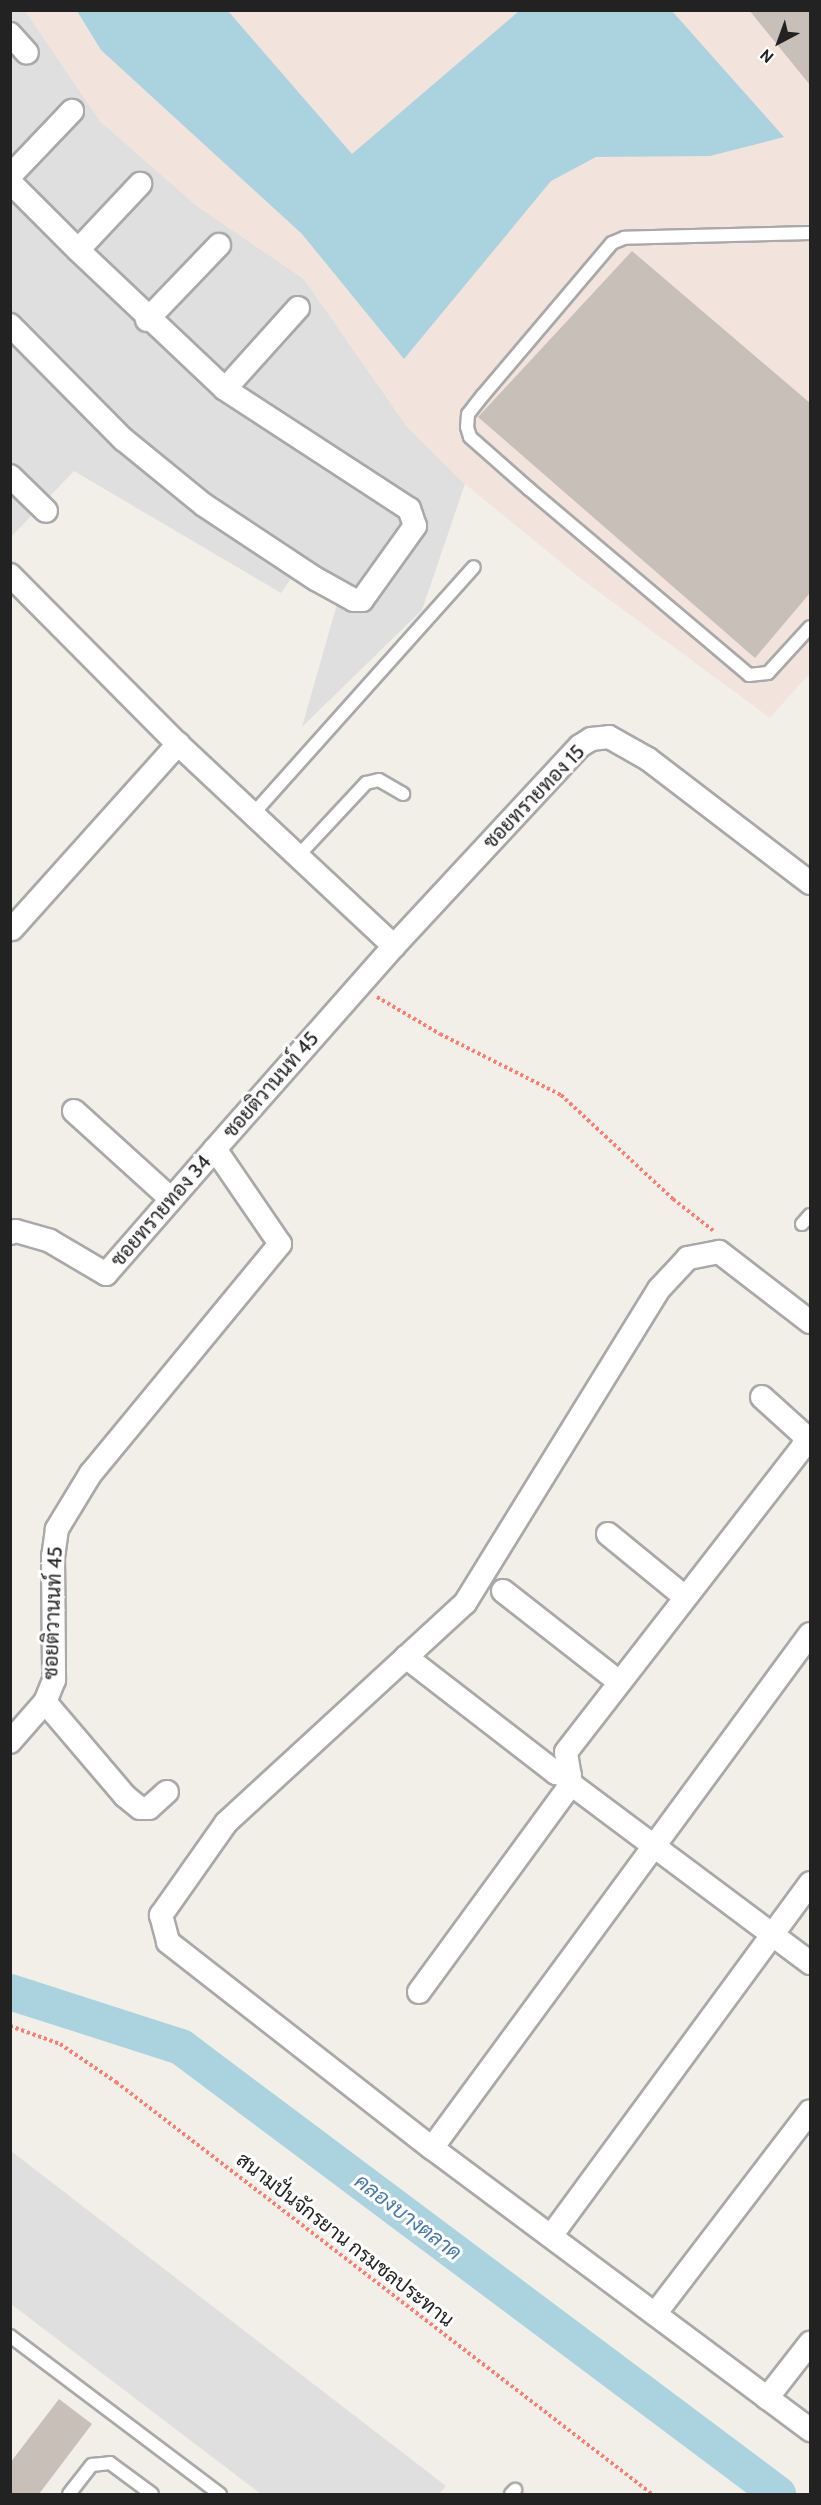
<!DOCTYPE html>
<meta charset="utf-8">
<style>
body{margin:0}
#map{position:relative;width:821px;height:2505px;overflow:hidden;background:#f2efe9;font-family:Cabin,Sarabun,sans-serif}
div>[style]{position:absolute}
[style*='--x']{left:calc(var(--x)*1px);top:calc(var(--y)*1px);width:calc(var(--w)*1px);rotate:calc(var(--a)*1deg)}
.residential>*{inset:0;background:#e0dfdf}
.military>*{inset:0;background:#f3e3dd}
.water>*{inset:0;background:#aad3df}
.river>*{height:36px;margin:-18px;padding:0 18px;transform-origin:18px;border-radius:18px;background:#aad3df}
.building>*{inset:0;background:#c7bfb8}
.path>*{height:4px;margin-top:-2px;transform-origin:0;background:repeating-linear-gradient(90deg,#fa8072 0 3px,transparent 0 6px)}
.roads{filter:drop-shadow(2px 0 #a9a9a9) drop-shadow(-2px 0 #a9a9a9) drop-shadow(0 2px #a9a9a9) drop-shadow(0 -2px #a9a9a9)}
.lane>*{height:12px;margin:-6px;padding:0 6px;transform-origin:6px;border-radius:6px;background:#fff}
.street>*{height:22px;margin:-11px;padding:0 11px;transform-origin:11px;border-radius:11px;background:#fff}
span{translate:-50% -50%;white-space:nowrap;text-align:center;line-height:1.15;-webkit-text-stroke:6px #fff;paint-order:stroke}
.street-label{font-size:20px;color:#222}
.water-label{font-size:21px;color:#4a7aab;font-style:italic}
.frame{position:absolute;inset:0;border:12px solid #222;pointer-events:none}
.north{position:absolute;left:749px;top:12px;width:60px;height:60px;-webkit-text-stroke:4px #fff;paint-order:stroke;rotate:221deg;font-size:16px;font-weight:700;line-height:24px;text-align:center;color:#222}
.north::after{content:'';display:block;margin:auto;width:21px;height:27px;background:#222;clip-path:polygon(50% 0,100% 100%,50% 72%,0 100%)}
</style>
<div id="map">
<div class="residential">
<i style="clip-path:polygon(25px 10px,100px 121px,197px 206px,304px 279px,408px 428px,465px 484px,422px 610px,302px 727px,343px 583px,301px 564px,281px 593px,74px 471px,11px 537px,10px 11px)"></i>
<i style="clip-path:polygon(11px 2151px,446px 2486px,439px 2494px,261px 2494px,11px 2304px)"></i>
</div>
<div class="military">
<i style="clip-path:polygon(25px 11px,810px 11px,810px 673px,770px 718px,580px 578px,465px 484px,408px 428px,304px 279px,197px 206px,100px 121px)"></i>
</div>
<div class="water">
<i style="clip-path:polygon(77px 11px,228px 11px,352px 154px,519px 11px,672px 11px,784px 137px,710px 156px,596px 157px,551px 181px,404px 359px,302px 234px,101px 50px)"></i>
</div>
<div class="river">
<i style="--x:10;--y:1992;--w:180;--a:17.8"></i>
<i style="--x:181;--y:2047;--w:746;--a:36.82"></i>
</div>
<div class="building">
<i style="clip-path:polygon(749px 10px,810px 10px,810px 85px)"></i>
<i style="clip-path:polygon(632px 251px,810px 403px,810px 593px,755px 658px,478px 417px)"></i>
<i style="clip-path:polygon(59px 2399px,92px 2424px,39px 2494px,10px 2494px,10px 2463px)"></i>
</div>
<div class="path">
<i style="--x:377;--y:997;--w:73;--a:30.4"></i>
<i style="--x:440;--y:1034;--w:136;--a:26.8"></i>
<i style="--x:561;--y:1095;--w:153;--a:42.9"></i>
<i style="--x:673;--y:1199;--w:53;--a:38.2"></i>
<i style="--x:10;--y:2026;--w:53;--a:19.8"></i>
<i style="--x:60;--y:2044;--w:68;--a:34.2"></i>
<i style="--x:116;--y:2082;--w:676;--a:37.55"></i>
</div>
<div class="roads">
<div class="lane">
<i style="--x:810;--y:233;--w:186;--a:178.5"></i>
<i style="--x:624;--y:238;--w:13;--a:157"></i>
<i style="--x:612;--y:243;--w:199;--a:130.3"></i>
<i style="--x:483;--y:395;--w:24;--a:128"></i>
<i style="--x:468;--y:414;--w:13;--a:94"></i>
<i style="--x:467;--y:427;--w:10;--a:73"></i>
<i style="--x:470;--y:437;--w:79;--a:41.4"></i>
<i style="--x:529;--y:489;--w:288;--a:40.2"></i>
<i style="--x:749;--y:675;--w:19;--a:-6"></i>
<i style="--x:768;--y:673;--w:62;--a:-47.6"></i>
<i style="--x:253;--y:814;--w:331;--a:-48.2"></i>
<i style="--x:298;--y:856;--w:100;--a:-47"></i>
<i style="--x:366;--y:783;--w:13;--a:-13"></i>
<i style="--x:379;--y:780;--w:28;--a:30"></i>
<i style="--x:802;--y:1224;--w:12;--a:-48"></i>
<i style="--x:10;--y:2336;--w:263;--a:37"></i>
<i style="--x:69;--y:2494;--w:37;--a:-52"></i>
<i style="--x:92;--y:2465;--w:18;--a:-6"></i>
<i style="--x:110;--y:2463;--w:52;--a:36.4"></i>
<i style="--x:511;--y:2494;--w:6;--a:-45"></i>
</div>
<div class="street">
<i style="--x:10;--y:34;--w:25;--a:48"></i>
<i style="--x:10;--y:176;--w:90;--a:-46.4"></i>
<i style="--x:10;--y:182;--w:96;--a:45"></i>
<i style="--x:78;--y:250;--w:91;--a:-46.8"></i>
<i style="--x:147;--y:320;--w:104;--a:-46.2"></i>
<i style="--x:10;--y:325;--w:161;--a:45.3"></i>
<i style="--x:123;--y:439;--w:104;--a:39.2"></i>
<i style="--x:204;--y:505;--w:134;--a:33.5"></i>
<i style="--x:316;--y:579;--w:43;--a:28.9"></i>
<i style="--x:354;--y:600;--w:8;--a:0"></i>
<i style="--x:362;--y:600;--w:91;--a:-54.4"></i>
<i style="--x:415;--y:526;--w:18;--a:-109"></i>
<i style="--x:409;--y:509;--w:220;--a:-146.9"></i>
<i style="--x:225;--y:389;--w:202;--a:-136.6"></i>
<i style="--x:225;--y:389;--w:109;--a:-48"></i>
<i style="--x:10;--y:476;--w:50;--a:44.2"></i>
<i style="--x:10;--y:575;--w:238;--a:45.2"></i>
<i style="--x:178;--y:744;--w:296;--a:43.1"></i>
<i style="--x:394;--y:946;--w:271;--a:131.4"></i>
<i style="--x:215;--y:1149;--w:115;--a:55.6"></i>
<i style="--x:280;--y:1244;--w:297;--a:129.5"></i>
<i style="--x:91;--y:1473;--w:66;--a:121.3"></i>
<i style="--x:57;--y:1529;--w:27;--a:98"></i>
<i style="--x:53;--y:1556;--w:124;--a:89.5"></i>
<i style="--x:54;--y:1680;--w:24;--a:112"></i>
<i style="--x:45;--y:1702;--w:53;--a:131.2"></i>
<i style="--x:12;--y:929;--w:249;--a:-48.1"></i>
<i style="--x:394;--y:946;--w:273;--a:-47.1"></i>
<i style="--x:580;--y:746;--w:13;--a:-32"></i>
<i style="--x:591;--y:739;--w:18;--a:-6"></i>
<i style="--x:609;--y:737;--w:45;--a:29.4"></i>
<i style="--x:648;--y:759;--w:204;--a:37.4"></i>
<i style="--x:74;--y:1111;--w:131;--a:42.2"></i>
<i style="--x:10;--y:1233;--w:6;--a:-18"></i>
<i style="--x:16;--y:1231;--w:35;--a:16"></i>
<i style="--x:50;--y:1241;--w:65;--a:30.5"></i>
<i style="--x:106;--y:1274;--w:166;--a:-48.9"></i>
<i style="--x:810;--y:1322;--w:115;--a:-142.4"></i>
<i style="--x:719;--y:1252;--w:32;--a:169"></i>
<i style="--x:688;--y:1258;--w:42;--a:133.1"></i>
<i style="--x:659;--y:1289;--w:369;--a:121.7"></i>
<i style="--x:465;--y:1603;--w:325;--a:137.4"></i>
<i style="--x:226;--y:1823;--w:113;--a:125.2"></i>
<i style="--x:161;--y:1915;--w:28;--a:75"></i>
<i style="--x:168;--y:1942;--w:335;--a:38"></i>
<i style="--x:432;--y:2148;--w:472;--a:36.7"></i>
<i style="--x:608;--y:1534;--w:99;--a:39.3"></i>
<i style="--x:503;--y:1591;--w:147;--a:38.1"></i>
<i style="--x:406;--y:1657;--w:190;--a:37.7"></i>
<i style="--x:556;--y:1773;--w:14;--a:8"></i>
<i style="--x:45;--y:1702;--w:123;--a:49.6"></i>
<i style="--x:125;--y:1796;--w:19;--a:39"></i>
<i style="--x:140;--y:1808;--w:9;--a:0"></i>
<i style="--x:149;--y:1808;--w:24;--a:-42"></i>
<i style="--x:571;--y:1784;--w:299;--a:36.8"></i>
<i style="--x:419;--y:1992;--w:258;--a:-53.8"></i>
<i style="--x:571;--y:1784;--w:32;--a:-99"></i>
<i style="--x:566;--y:1752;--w:387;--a:-52.2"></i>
<i style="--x:803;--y:1446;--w:10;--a:-79"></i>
<i style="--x:805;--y:1436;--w:58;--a:-137.8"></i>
<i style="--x:432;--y:2148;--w:638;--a:-53.67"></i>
<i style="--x:551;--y:2236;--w:438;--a:-53.7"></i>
<i style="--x:655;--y:2314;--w:255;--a:-52.6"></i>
<i style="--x:767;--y:2398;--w:70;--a:-52"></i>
</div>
</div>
<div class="street-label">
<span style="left:534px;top:797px;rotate:-46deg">ซอยทรายทอง 15</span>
<span style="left:271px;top:1085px;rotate:-49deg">ซอยติวานนท์ 45</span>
<span style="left:161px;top:1211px;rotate:-49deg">ซอยทรายทอง 34</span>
<span style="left:53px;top:1613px;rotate:-88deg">ซอยติวานนท์ 45</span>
<span style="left:345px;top:2240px;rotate:38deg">สนามปั่นจักรยาน กรมชลประทาน</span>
</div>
<div class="water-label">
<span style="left:408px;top:2217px;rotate:37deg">คลองบางตลาด</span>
</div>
<div class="frame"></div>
<div class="north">N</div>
</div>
